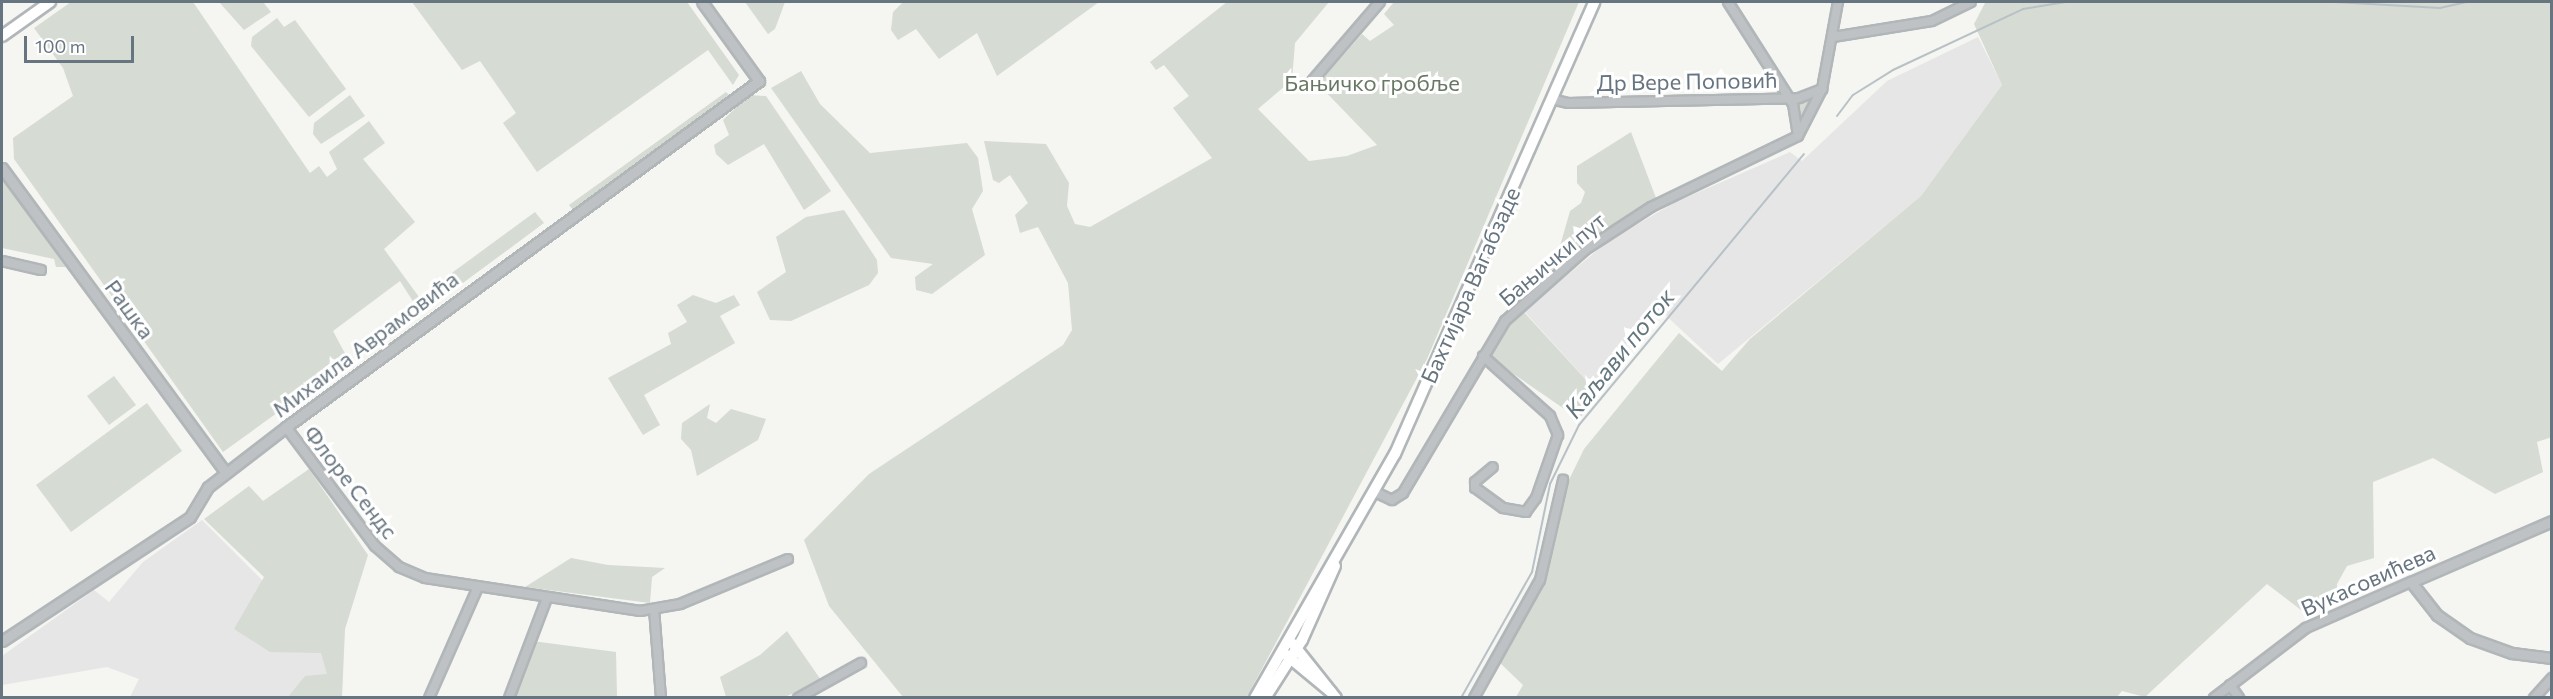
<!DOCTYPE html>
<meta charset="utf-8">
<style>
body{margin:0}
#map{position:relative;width:2553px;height:699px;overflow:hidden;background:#f5f5f2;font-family:Commissioner,sans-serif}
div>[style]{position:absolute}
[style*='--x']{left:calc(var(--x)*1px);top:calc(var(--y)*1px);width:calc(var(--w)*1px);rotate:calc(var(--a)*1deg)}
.built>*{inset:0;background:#e5e6e5}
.green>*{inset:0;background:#d6dbd3}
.stream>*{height:2px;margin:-1px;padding:0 1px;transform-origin:1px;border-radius:1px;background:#b7c1c6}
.roads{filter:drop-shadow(2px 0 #b1b6b9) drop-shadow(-2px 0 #b1b6b9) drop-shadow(0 2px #b1b6b9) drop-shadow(0 -2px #b1b6b9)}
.minor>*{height:8px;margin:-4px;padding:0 4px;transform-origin:4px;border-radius:4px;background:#bec2c5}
.tertiary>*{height:9px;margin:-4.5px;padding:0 4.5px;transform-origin:4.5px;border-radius:4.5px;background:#bec2c5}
.secondary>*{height:10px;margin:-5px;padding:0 5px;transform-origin:5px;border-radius:5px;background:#fff}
span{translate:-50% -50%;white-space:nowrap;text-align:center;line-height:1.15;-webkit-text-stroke:6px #fff;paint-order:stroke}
.street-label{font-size:22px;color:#677580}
.park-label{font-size:22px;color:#697865}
.water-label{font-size:24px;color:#63767d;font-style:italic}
.frame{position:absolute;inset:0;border:3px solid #677580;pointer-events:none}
.scale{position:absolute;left:24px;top:36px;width:110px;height:27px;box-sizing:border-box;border:3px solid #677580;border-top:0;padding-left:8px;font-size:18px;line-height:21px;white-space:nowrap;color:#677580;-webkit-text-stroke:4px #fff;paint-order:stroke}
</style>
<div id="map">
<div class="built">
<i style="clip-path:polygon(1978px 37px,2002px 85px,1921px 196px,1718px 364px,1660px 310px,1592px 386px,1524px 311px,1610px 240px,1676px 202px,1790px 152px,1802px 161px,1887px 81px)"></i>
<i style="clip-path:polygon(202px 520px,332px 650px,334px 697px,130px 697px,139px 679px,107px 667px,2px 685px,2px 656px,94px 590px,109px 602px,143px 562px)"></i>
</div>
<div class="green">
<i style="clip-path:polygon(71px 2px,193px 2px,310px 173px,319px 166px,327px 177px,337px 169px,329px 152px,369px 121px,385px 143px,363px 159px,415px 222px,384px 249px,419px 297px,535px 212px,544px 223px,421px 314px,400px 281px,333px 331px,349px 361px,223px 452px,14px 159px,13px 138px,73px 96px,63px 68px,34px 28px)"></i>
<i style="clip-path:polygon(219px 2px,263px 2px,271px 12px,244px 30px)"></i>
<i style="clip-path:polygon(412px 2px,687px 2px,739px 75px,733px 85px,708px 50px,537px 172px,503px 123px,516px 113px,480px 61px,462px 70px)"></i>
<i style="clip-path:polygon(745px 2px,785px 2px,775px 29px,768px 34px)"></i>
<i style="clip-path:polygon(903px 2px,1099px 2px,997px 76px,977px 33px,939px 59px,916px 29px,898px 40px,891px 30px,893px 12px)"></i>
<i style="clip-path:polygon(1227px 2px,1329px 2px,1295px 43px,1292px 80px,1258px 109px,1309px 161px,1347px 156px,1377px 145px,1318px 84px,1362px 34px,1370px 41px,1394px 25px,1384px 14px,1394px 2px,1579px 2px,1427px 359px,1247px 697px,903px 697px,829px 606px,804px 540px,869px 474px,1063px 345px,1072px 330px,1068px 283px,1038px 227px,1020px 233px,1015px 215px,1028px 203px,1010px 175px,999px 183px,993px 180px,984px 141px,1046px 144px,1069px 183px,1067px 206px,1075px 224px,1090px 227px,1212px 158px,1173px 108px,1189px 96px,1164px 65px,1156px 70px,1150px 62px)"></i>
<i style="clip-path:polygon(2551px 2px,2552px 437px,2537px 442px,2543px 472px,2495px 494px,2433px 458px,2373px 482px,2374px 558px,2347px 566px,2337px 584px,2337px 601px,2309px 616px,2267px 584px,2145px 697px,2122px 691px,2116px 698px,1516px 697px,1523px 685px,1498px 661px,1539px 593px,1567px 484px,1584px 449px,1679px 333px,1722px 371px,1750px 339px,1921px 196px,2002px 85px,1974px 24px,1985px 3px)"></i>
<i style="clip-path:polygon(277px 18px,284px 27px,295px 20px,346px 89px,309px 117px,251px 46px,252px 37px)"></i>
<i style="clip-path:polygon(801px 71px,820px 104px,870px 153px,967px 143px,978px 158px,983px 191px,972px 209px,985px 255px,932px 294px,916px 290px,915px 277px,933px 264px,891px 258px,771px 88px)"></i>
<i style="clip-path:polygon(726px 92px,729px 95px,573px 210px,569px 205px)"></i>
<i style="clip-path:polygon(350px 95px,365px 116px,321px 144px,313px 134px,314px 123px)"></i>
<i style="clip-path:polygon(749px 95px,766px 96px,831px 191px,804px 210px,764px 144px,728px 165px,716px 154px,714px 145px,729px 135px,723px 120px)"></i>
<i style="clip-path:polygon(1814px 97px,1805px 121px,1798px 125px,1796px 102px)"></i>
<i style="clip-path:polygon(1631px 132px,1656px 198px,1532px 283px,1539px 265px,1560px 246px,1570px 211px,1581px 203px,1585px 192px,1577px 183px,1577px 166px)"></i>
<i style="clip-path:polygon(2px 177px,66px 267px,56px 267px,54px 259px,2px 248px)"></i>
<i style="clip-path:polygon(844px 210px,877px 260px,878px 273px,869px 285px,791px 321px,770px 320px,757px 292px,786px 272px,776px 237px,806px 217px)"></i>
<i style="clip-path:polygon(693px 295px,716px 303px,734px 295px,740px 305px,720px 316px,735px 343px,644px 395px,660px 425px,643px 435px,608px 378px,671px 344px,668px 333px,687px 322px,677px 305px)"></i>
<i style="clip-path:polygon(1521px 309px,1599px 394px,1579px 419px,1486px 355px)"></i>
<i style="clip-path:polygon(114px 376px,136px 405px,109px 425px,87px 396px)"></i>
<i style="clip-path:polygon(147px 403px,182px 451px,71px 532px,36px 485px)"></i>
<i style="clip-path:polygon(710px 404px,707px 418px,716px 423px,731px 409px,766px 419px,758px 440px,697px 476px,691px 450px,681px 439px,682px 423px)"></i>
<i style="clip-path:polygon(309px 469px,368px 555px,345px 629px,342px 697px,288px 697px,305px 676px,327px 674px,321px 653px,270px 652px,234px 629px,264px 577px,204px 519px,249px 486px,263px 501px)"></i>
<i style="clip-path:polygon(571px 558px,608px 565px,665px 568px,652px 577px,650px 603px,525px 587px)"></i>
<i style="clip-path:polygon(787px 631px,821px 680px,785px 697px,726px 697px,720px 677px,760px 655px)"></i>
<i style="clip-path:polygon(532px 641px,616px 652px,617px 697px,509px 698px)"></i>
</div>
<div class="stream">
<i style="--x:2168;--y:2;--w:8;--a:0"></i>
<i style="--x:2335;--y:2;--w:105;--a:3.3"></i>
<i style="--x:2440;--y:8;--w:27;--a:-13"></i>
<i style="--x:1837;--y:116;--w:26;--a:-53"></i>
<i style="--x:1853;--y:95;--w:47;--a:-32"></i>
<i style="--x:1893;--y:70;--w:144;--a:-25.1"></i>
<i style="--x:2023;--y:9;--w:43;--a:-9.5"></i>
<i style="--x:1461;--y:698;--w:145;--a:-60.6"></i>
<i style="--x:1532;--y:572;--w:90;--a:-78.4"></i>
<i style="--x:1550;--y:484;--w:66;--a:-63.8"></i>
<i style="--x:1579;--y:425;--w:352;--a:-50.3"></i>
</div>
<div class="roads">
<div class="minor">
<i style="--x:1728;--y:2;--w:121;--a:57.5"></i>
<i style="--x:1793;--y:104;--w:32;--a:81"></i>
<i style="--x:1833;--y:37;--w:100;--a:-9.2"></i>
<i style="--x:1932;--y:21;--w:43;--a:-26"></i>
<i style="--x:1312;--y:81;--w:104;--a:-49.3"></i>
<i style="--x:1551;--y:99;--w:17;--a:13"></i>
<i style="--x:1568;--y:103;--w:231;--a:-1.2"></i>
<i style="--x:1799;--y:98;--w:25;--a:-21"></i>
<i style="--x:2;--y:261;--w:40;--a:13"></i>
<i style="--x:1483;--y:356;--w:90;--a:41.8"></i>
<i style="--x:1550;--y:416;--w:21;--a:67"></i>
<i style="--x:1558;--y:435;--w:67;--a:109.2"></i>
<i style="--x:1536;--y:498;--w:17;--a:126"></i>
<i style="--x:1526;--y:512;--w:23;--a:-170"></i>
<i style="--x:1503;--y:508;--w:34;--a:-144"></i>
<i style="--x:1475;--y:488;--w:6;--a:-90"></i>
<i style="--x:1475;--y:482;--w:23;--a:-40"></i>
<i style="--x:286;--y:427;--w:149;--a:53.2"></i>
<i style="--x:375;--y:546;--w:32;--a:41"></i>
<i style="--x:399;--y:567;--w:28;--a:23"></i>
<i style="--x:425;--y:578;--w:218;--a:8.7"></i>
<i style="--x:640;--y:611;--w:41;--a:-9.9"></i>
<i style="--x:680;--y:604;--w:117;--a:-22.6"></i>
<i style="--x:1375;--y:492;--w:19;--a:25"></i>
<i style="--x:1392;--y:500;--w:13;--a:-32"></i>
<i style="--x:1403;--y:493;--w:200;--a:-59.3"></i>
<i style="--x:1505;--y:321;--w:107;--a:-41.6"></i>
<i style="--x:1585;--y:250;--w:79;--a:-33.1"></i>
<i style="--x:1651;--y:207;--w:163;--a:-25.8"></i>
<i style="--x:1798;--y:136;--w:53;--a:-62.9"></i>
<i style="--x:1822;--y:89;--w:88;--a:-79.6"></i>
<i style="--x:654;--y:609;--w:89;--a:85.5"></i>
<i style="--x:2230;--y:685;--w:16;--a:55"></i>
<i style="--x:429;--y:698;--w:121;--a:-66.2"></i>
<i style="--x:509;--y:698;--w:107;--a:-69.2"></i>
<i style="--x:798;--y:698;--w:72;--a:-29.1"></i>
<i style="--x:1474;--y:698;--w:135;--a:-60.8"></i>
<i style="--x:1540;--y:580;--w:103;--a:-77"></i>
<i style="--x:2214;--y:698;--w:116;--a:-37.3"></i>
<i style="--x:2306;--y:628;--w:115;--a:-23.7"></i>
<i style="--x:2534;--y:698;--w:27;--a:-48"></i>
</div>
<div class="tertiary">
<i style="--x:2;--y:168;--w:378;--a:53.7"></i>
<i style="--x:2552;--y:521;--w:154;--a:156.6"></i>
<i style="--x:2411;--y:582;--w:42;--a:51.8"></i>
<i style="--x:2437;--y:615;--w:40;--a:34.9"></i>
<i style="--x:2470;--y:638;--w:45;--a:19.7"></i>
<i style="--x:2512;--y:653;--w:40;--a:7.1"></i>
<i style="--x:2;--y:641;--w:225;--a:-33.4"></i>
<i style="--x:190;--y:517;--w:35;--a:-59"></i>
<i style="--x:208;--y:487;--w:98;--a:-37.6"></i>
<i style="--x:286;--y:427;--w:586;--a:-36.19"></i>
<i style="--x:759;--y:81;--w:97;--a:-125.8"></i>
</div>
<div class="secondary">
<i style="--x:2;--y:36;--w:59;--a:-35.3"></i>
<i style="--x:1293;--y:644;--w:69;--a:51.5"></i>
<i style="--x:1285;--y:654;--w:60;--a:39.6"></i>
<i style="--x:1255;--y:698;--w:281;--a:-60.2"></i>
<i style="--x:1395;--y:454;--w:494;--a:-66.2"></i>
<i style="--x:1265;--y:698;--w:69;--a:-57.5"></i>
<i style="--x:1302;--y:640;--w:81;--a:-66"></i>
</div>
</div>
<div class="street-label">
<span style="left:1687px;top:81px;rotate:-1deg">Др Вере Поповић</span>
<span style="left:1552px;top:259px;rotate:-40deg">Бањички пут</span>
<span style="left:1470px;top:285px;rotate:-66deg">Бахтијара Вагабзаде</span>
<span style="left:130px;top:309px;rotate:54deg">Рашка</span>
<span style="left:365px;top:344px;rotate:-37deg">Михаила Аврамовића</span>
<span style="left:351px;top:482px;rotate:52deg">Флоре Сендс</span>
<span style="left:2368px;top:580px;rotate:-24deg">Вукасовићева</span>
</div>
<div class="park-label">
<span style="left:1372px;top:83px">Бањичко гробље</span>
</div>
<div class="water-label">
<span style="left:1619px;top:353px;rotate:-51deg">Каљави поток</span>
</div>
<div class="frame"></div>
<div class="scale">100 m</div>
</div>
